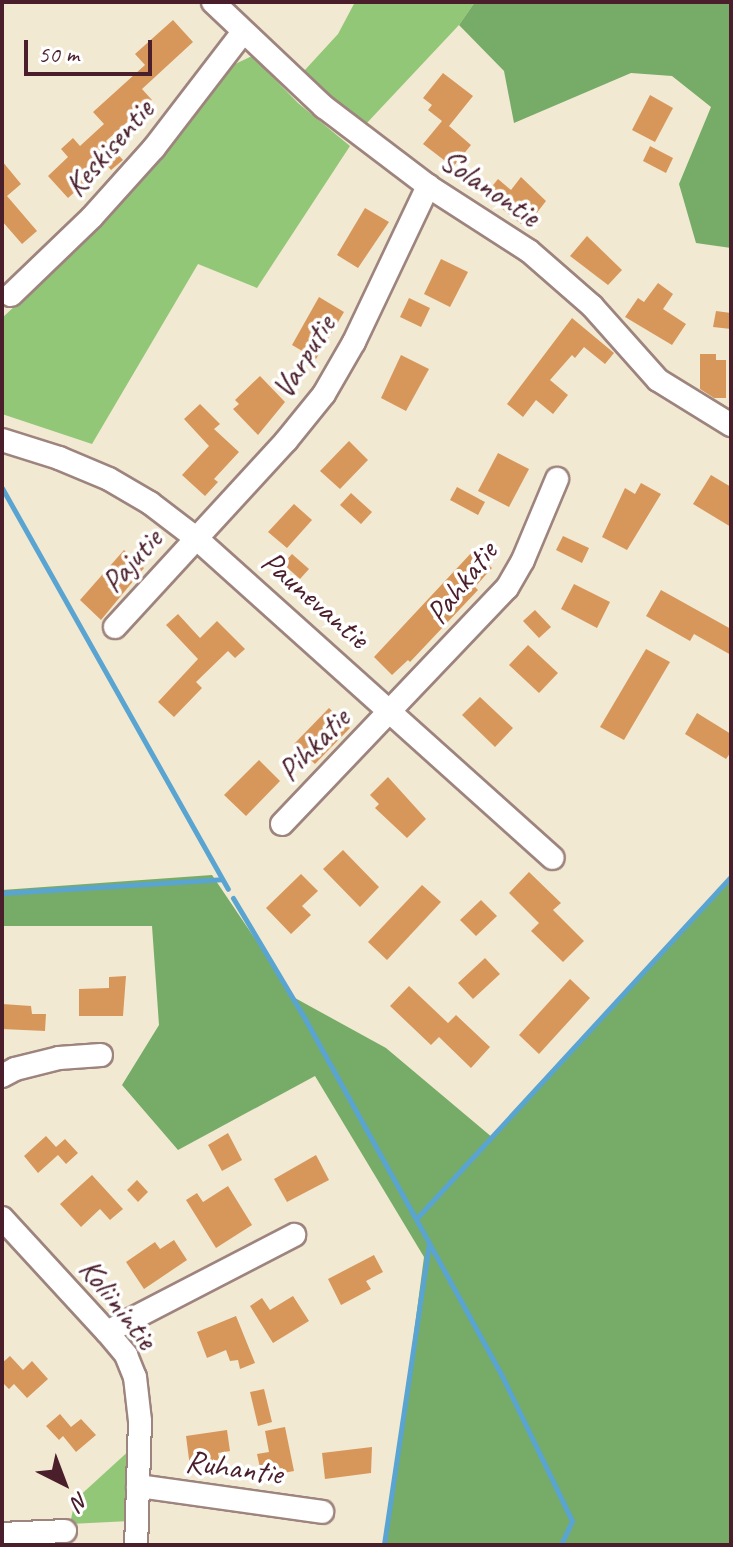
<!DOCTYPE html>
<style>
body{margin:0}
#map{position:relative;width:733px;height:1547px;overflow:hidden;background:#f2e9d2;font-family:Caveat,sans-serif}
div>[style]{position:absolute}
[style*='--x']{left:calc(var(--x)*1px);top:calc(var(--y)*1px);width:calc(var(--w)*1px);rotate:calc(var(--a)*1deg)}
.green>*{inset:0;background:#93c778}
.forest>*{inset:0;background:#76ac68}
.stream>*{height:5px;margin:-2.5px;padding:0 2.5px;transform-origin:2.5px;border-radius:2.5px;background:#5aa4d1}
.building>*{inset:0;background:#d7975b}
.roads{filter:drop-shadow(2px 0 #9e847e) drop-shadow(-2px 0 #9e847e) drop-shadow(0 2px #9e847e) drop-shadow(0 -2px #9e847e)}
.minor>*{height:22px;margin:-11px;padding:0 11px;transform-origin:11px;border-radius:11px;background:#fff}
span{translate:-50% -50%;white-space:nowrap;text-align:center;line-height:1.15;-webkit-text-stroke:7px #fff;paint-order:stroke}
.street-label{font-size:32px;color:#4a1f2b}
.frame{position:absolute;inset:0;border:4px solid #4a1f2b;pointer-events:none}
.north{position:absolute;left:24px;top:1443px;width:80px;height:80px;-webkit-text-stroke:6px #fff;paint-order:stroke;rotate:138deg;font-size:22px;font-weight:700;line-height:32px;text-align:center;color:#4a1f2b}
.north::after{content:'';display:block;margin:auto;width:28px;height:36px;background:#4a1f2b;clip-path:polygon(50% 0,100% 100%,50% 72%,0 100%)}
.scale{position:absolute;left:24px;top:40px;width:128px;height:36px;box-sizing:border-box;border:4px solid #4a1f2b;border-top:0;padding-left:10px;font-size:24px;line-height:28px;white-space:nowrap;color:#4a1f2b;-webkit-text-stroke:6px #fff;paint-order:stroke}
</style>
<div id="map">
<div class="green">
<i style="clip-path:polygon(355px 2px,475px 2px,459px 25px,365px 125px,334px 102px,304px 71px,338px 34px)"></i>
<i style="clip-path:polygon(252px 56px,298px 103px,350px 146px,257px 288px,198px 264px,92px 444px,2px 414px,2px 318px,90px 236px,159px 161px,233px 65px)"></i>
<i style="clip-path:polygon(132px 1448px,130px 1521px,70px 1524px,75px 1500px)"></i>
</div>
<div class="forest">
<i style="clip-path:polygon(475px 2px,731px 2px,731px 248px,696px 243px,679px 184px,711px 107px,672px 76px,631px 73px,514px 123px,504px 71px,459px 25px)"></i>
<i style="clip-path:polygon(212px 875px,295px 998px,386px 1048px,493px 1138px,731px 877px,731px 1545px,386px 1545px,424px 1257px,315px 1076px,178px 1150px,122px 1085px,159px 1025px,152px 926px,2px 926px,2px 890px)"></i>
</div>
<div class="stream">
<i style="--x:2;--y:488;--w:460;--a:60.6"></i>
<i style="--x:2;--y:893;--w:220;--a:-3.6"></i>
<i style="--x:233;--y:898;--w:141;--a:59.2"></i>
<i style="--x:305;--y:1019;--w:256;--a:61"></i>
<i style="--x:429;--y:1243;--w:305;--a:98.5"></i>
<i style="--x:416;--y:1219;--w:465;--a:-47.4"></i>
<i style="--x:429;--y:1243;--w:152;--a:61.2"></i>
<i style="--x:502;--y:1376;--w:161;--a:64.2"></i>
<i style="--x:572;--y:1521;--w:26;--a:115"></i>
</div>
<div class="building">
<i style="clip-path:polygon(173px 20px,193px 42px,142px 89px,152px 100px,106px 141px,123px 160px,111px 170px,106px 164px,68px 198px,48px 176px,68px 157px,61px 149px,73px 138px,80px 146px,104px 124px,93px 112px,145px 65px,135px 54px)"></i>
<i style="clip-path:polygon(443px 73px,473px 96px,449px 126px,471px 145px,453px 167px,423px 144px,442px 121px,428px 110px,432px 105px,423px 98px)"></i>
<i style="clip-path:polygon(650px 95px,673px 108px,655px 142px,632px 130px)"></i>
<i style="clip-path:polygon(650px 146px,673px 158px,666px 173px,643px 161px)"></i>
<i style="clip-path:polygon(2px 161px,21px 184px,7px 196px,37px 231px,22px 244px,2px 221px)"></i>
<i style="clip-path:polygon(521px 177px,546px 201px,532px 219px,528px 215px,521px 224px,485px 195px,498px 179px,511px 190px)"></i>
<i style="clip-path:polygon(365px 208px,389px 222px,358px 268px,337px 255px)"></i>
<i style="clip-path:polygon(587px 236px,622px 270px,608px 285px,570px 256px)"></i>
<i style="clip-path:polygon(441px 259px,468px 272px,450px 307px,424px 294px)"></i>
<i style="clip-path:polygon(658px 283px,673px 294px,663px 309px,686px 324px,672px 345px,625px 317px,638px 298px,644px 302px)"></i>
<i style="clip-path:polygon(319px 297px,344px 312px,316px 359px,292px 345px)"></i>
<i style="clip-path:polygon(409px 298px,430px 308px,421px 327px,400px 317px)"></i>
<i style="clip-path:polygon(716px 311px,731px 313px,731px 329px,713px 327px)"></i>
<i style="clip-path:polygon(572px 318px,614px 353px,605px 364px,584px 347px,575px 358px,572px 355px,550px 380px,568px 395px,553px 414px,536px 400px,523px 417px,507px 404px)"></i>
<i style="clip-path:polygon(700px 354px,716px 354px,716px 360px,726px 360px,726px 398px,714px 398px,700px 389px)"></i>
<i style="clip-path:polygon(401px 355px,429px 369px,406px 411px,381px 398px)"></i>
<i style="clip-path:polygon(260px 376px,285px 402px,258px 435px,233px 409px,239px 404px,235px 400px)"></i>
<i style="clip-path:polygon(200px 404px,220px 424px,214px 429px,239px 452px,214px 479px,218px 482px,205px 496px,182px 475px,209px 446px,184px 419px)"></i>
<i style="clip-path:polygon(349px 441px,368px 460px,340px 489px,320px 471px)"></i>
<i style="clip-path:polygon(498px 453px,529px 469px,509px 507px,478px 491px)"></i>
<i style="clip-path:polygon(711px 475px,731px 487px,731px 527px,693px 504px)"></i>
<i style="clip-path:polygon(641px 483px,661px 494px,627px 550px,602px 537px,625px 488px,635px 494px)"></i>
<i style="clip-path:polygon(457px 487px,485px 502px,478px 515px,450px 500px)"></i>
<i style="clip-path:polygon(351px 493px,372px 512px,361px 524px,340px 505px)"></i>
<i style="clip-path:polygon(294px 504px,312px 520px,287px 548px,268px 532px)"></i>
<i style="clip-path:polygon(563px 536px,589px 548px,582px 563px,556px 550px)"></i>
<i style="clip-path:polygon(124px 550px,144px 568px,101px 620px,80px 600px)"></i>
<i style="clip-path:polygon(473px 551px,492px 568px,475px 587px,478px 590px,410px 662px,408px 660px,392px 675px,374px 657px)"></i>
<i style="clip-path:polygon(292px 554px,309px 569px,300px 579px,283px 564px)"></i>
<i style="clip-path:polygon(574px 584px,610px 602px,597px 628px,561px 609px)"></i>
<i style="clip-path:polygon(661px 590px,731px 629px,731px 655px,694px 634px,690px 641px,646px 616px)"></i>
<i style="clip-path:polygon(535px 610px,551px 627px,539px 638px,523px 621px)"></i>
<i style="clip-path:polygon(178px 614px,200px 638px,217px 621px,245px 649px,235px 658px,228px 651px,196px 682px,202px 688px,174px 717px,158px 702px,198px 659px,166px 625px)"></i>
<i style="clip-path:polygon(528px 645px,558px 673px,539px 693px,509px 665px)"></i>
<i style="clip-path:polygon(646px 649px,670px 662px,624px 740px,600px 727px)"></i>
<i style="clip-path:polygon(480px 697px,513px 728px,495px 747px,462px 715px)"></i>
<i style="clip-path:polygon(329px 708px,350px 728px,315px 764px,294px 744px)"></i>
<i style="clip-path:polygon(697px 713px,731px 734px,731px 752px,726px 759px,685px 734px)"></i>
<i style="clip-path:polygon(259px 760px,280px 781px,246px 816px,224px 795px)"></i>
<i style="clip-path:polygon(388px 777px,426px 819px,407px 838px,375px 808px,379px 804px,370px 795px)"></i>
<i style="clip-path:polygon(343px 850px,379px 887px,360px 907px,323px 869px)"></i>
<i style="clip-path:polygon(529px 872px,561px 903px,553px 910px,584px 941px,563px 962px,531px 931px,539px 923px,509px 893px)"></i>
<i style="clip-path:polygon(301px 874px,318px 891px,302px 906px,311px 915px,291px 934px,266px 908px)"></i>
<i style="clip-path:polygon(422px 885px,441px 902px,387px 960px,368px 942px)"></i>
<i style="clip-path:polygon(481px 900px,497px 916px,476px 936px,460px 920px)"></i>
<i style="clip-path:polygon(485px 958px,500px 974px,473px 999px,458px 983px)"></i>
<i style="clip-path:polygon(126px 976px,123px 1016px,79px 1016px,79px 989px,109px 988px,109px 977px)"></i>
<i style="clip-path:polygon(570px 979px,590px 998px,539px 1054px,519px 1035px)"></i>
<i style="clip-path:polygon(409px 986px,448px 1023px,456px 1015px,490px 1047px,471px 1068px,439px 1037px,431px 1045px,390px 1006px)"></i>
<i style="clip-path:polygon(2px 1004px,31px 1006px,32px 1014px,46px 1014px,45px 1031px,2px 1029px)"></i>
<i style="clip-path:polygon(228px 1133px,242px 1160px,222px 1171px,208px 1145px)"></i>
<i style="clip-path:polygon(46px 1136px,56px 1147px,65px 1139px,78px 1153px,66px 1164px,58px 1155px,38px 1173px,24px 1156px)"></i>
<i style="clip-path:polygon(316px 1155px,329px 1180px,287px 1202px,274px 1179px)"></i>
<i style="clip-path:polygon(92px 1175px,123px 1209px,110px 1220px,100px 1209px,81px 1227px,60px 1204px)"></i>
<i style="clip-path:polygon(137px 1180px,148px 1192px,138px 1202px,127px 1190px)"></i>
<i style="clip-path:polygon(228px 1186px,252px 1225px,216px 1248px,186px 1200px,197px 1193px,203px 1202px)"></i>
<i style="clip-path:polygon(174px 1240px,187px 1260px,144px 1289px,126px 1262px,155px 1242px,160px 1249px)"></i>
<i style="clip-path:polygon(374px 1255px,383px 1272px,366px 1281px,371px 1289px,341px 1305px,328px 1279px)"></i>
<i style="clip-path:polygon(293px 1296px,309px 1321px,273px 1343px,250px 1306px,262px 1298px,270px 1310px)"></i>
<i style="clip-path:polygon(236px 1316px,255px 1363px,240px 1369px,238px 1360px,230px 1361px,226px 1350px,207px 1358px,197px 1332px)"></i>
<i style="clip-path:polygon(10px 1356px,23px 1370px,32px 1361px,48px 1379px,27px 1398px,14px 1384px,9px 1389px,2px 1382px,2px 1363px)"></i>
<i style="clip-path:polygon(264px 1389px,272px 1422px,258px 1426px,250px 1392px)"></i>
<i style="clip-path:polygon(60px 1414px,71px 1427px,81px 1419px,96px 1435px,76px 1452px,63px 1436px,59px 1440px,46px 1426px)"></i>
<i style="clip-path:polygon(285px 1427px,294px 1471px,262px 1477px,257px 1454px,269px 1452px,265px 1431px)"></i>
<i style="clip-path:polygon(227px 1430px,230px 1451px,218px 1453px,220px 1462px,190px 1467px,186px 1436px)"></i>
<i style="clip-path:polygon(372px 1447px,371px 1473px,325px 1479px,322px 1453px)"></i>
</div>
<div class="roads">
<div class="minor">
<i style="--x:213;--y:2;--w:153;--a:43.4"></i>
<i style="--x:324;--y:107;--w:131;--a:37.2"></i>
<i style="--x:428;--y:186;--w:120;--a:32.8"></i>
<i style="--x:529;--y:251;--w:84;--a:41.1"></i>
<i style="--x:592;--y:306;--w:99;--a:48.3"></i>
<i style="--x:658;--y:380;--w:86;--a:31.7"></i>
<i style="--x:11;--y:295;--w:112;--a:-43.9"></i>
<i style="--x:92;--y:217;--w:93;--a:-48.1"></i>
<i style="--x:154;--y:148;--w:146;--a:-52.5"></i>
<i style="--x:2;--y:440;--w:60;--a:17.5"></i>
<i style="--x:59;--y:458;--w:54;--a:22.8"></i>
<i style="--x:109;--y:479;--w:48;--a:30.3"></i>
<i style="--x:150;--y:503;--w:58;--a:37.3"></i>
<i style="--x:196;--y:538;--w:479;--a:41.9"></i>
<i style="--x:115;--y:627;--w:253;--a:-47.4"></i>
<i style="--x:286;--y:441;--w:60;--a:-51"></i>
<i style="--x:324;--y:394;--w:60;--a:-60"></i>
<i style="--x:354;--y:342;--w:173;--a:-64.6"></i>
<i style="--x:282;--y:824;--w:326;--a:-46.4"></i>
<i style="--x:507;--y:588;--w:32;--a:-60"></i>
<i style="--x:523;--y:560;--w:88;--a:-67.2"></i>
<i style="--x:2;--y:1076;--w:15;--a:-28"></i>
<i style="--x:15;--y:1069;--w:45;--a:-14"></i>
<i style="--x:59;--y:1058;--w:42;--a:-4.1"></i>
<i style="--x:2;--y:1218;--w:155;--a:47.4"></i>
<i style="--x:107;--y:1332;--w:30;--a:50"></i>
<i style="--x:126;--y:1355;--w:24;--a:68"></i>
<i style="--x:135;--y:1377;--w:44;--a:83.5"></i>
<i style="--x:140;--y:1421;--w:124;--a:91.8"></i>
<i style="--x:107;--y:1332;--w:211;--a:-27.4"></i>
<i style="--x:138;--y:1486;--w:186;--a:8"></i>
<i style="--x:2;--y:1534;--w:63;--a:-2.7"></i>
</div>
</div>
<div class="street-label">
<span style="left:109px;top:148px;rotate:-49deg">Keskisentie</span>
<span style="left:490px;top:188px;rotate:34deg">Solanontie</span>
<span style="left:304px;top:357px;rotate:-58deg">Varputie</span>
<span style="left:132px;top:561px;rotate:-48deg">Pajutie</span>
<span style="left:462px;top:583px;rotate:-52deg">Pahkatie</span>
<span style="left:315px;top:600px;rotate:41deg">Paunevantie</span>
<span style="left:314px;top:745px;rotate:-46deg">Pihkatie</span>
<span style="left:118px;top:1304px;rotate:52deg">Koliinintie</span>
<span style="left:234px;top:1468px;rotate:8deg">Ruhantie</span>
</div>
<div class="frame"></div>
<div class="north">N</div>
<div class="scale">50 m</div>
</div>
